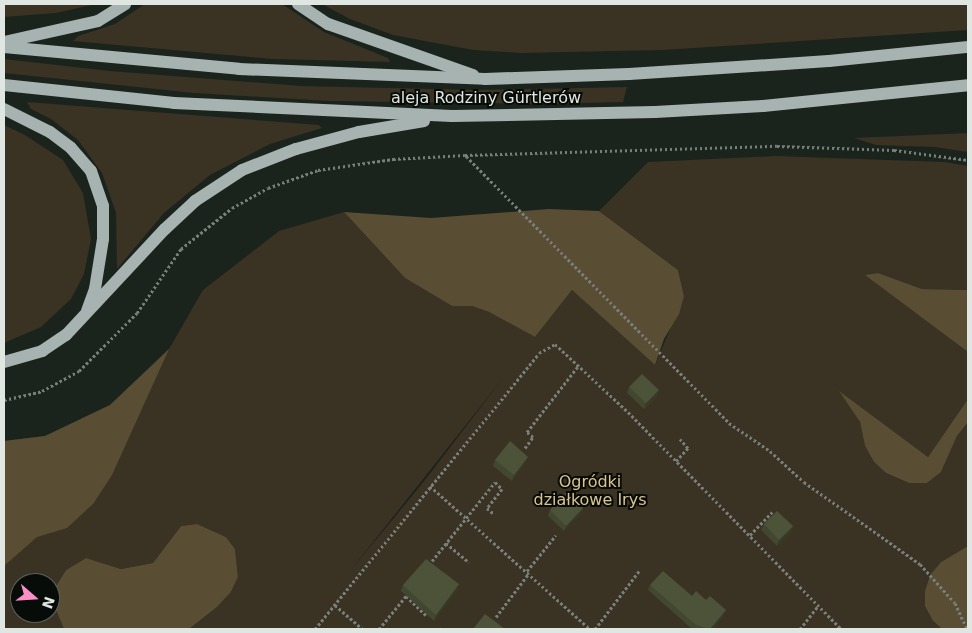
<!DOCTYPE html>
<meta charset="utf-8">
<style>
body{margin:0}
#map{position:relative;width:972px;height:633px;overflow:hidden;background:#1b231d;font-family:"DejaVu Sans",sans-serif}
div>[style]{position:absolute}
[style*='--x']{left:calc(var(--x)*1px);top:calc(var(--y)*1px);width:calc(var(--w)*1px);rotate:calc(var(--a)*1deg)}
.green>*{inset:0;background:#3a3222}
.forest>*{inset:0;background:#594d33}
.path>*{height:3px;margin-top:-1.5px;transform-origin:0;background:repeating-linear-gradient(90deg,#787f7a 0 2.5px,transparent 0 5px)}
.major>*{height:12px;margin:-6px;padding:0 6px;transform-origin:6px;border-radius:6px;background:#a7b3b1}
.wall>*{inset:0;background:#424730}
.shaded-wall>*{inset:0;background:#363a27}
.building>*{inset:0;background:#4d5338}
span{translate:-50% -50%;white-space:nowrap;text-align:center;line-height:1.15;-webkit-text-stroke:4px #080c09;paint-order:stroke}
.street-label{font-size:16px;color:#e0e6e1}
.park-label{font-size:16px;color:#dcc491}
.frame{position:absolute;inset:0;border:5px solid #e0e6e1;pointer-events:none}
.north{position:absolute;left:10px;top:573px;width:50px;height:50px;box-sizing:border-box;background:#080c09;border:1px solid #5e635f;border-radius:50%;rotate:109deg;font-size:14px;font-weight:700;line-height:20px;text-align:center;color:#e0e6e1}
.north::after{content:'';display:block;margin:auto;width:18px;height:22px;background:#fa8fc7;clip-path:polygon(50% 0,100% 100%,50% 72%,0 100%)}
</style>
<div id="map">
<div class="green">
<i style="clip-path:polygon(4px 4px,96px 4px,56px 13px,4px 17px)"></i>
<i style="clip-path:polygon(145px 4px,282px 4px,324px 32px,388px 58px,390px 62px,273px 59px,73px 41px,78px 36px,115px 24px)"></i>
<i style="clip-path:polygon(322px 4px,968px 4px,968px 30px,663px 50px,521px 53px,473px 50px,393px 35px,350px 19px)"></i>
<i style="clip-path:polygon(4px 59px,110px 71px,302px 86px,478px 90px,627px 87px,623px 102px,541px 104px,330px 101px,194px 93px,4px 73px)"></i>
<i style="clip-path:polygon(27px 102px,319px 125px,322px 128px,270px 144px,210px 175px,164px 213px,117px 269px,116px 213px,102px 173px,78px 140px,51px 119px,31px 109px)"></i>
<i style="clip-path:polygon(4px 125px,25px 135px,63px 160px,83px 193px,91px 239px,84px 274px,71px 299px,41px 327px,4px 343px)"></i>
<i style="clip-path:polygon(968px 133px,968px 152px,934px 147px,876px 145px,854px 138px)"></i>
<i style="clip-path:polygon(evenodd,776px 156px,945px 162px,968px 166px,968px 290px,922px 289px,878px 273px,866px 275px,968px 352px,968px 399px,928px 457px,841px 393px,860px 422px,865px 446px,874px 462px,886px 473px,909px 483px,927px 483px,941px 472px,957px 436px,968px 422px,968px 546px,941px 562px,930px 575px,925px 591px,926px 606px,933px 621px,942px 629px,189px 629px,217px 607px,231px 592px,238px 577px,235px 549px,226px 537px,197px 524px,181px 526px,153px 563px,121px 569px,86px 558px,66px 570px,56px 586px,53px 603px,64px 629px,4px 629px,4px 441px,45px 436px,110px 405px,169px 349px,203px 290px,279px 231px,344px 212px,405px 278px,452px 306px,472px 306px,489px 312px,535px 337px,572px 290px,655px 365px,684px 296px,678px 270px,599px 211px,648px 162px,776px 156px,503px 378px,425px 480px,351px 570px,503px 378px,776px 156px,20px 583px,50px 583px,50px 613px,20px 613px,20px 583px)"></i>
</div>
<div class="forest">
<i style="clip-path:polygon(549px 209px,599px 211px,678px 270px,684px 296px,679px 314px,664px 339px,655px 365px,572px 290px,535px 337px,489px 312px,472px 306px,452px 306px,405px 278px,344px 212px,431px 218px)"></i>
<i style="clip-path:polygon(878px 273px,922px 289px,968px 290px,968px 352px,865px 275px)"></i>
<i style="clip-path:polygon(169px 349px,112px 475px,93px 504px,67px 528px,37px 537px,4px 566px,4px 441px,45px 436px,110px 405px)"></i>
<i style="clip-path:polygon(839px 391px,928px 457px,968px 399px,968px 422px,957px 436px,941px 472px,927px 483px,909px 483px,886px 473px,874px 462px,865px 446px,860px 422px)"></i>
<i style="clip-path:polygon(197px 524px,226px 537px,235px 549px,238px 577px,231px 592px,217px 607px,189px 629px,64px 629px,53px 603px,56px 586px,66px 570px,86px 558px,121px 569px,153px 563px,181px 526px)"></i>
<i style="clip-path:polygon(968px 546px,968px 629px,942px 629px,933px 621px,925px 606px,925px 591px,930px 575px,941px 562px)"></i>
</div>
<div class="path">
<i style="--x:466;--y:156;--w:375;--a:45.4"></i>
<i style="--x:729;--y:423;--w:50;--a:34.3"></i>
<i style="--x:770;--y:451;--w:46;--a:42.4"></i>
<i style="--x:804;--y:482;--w:142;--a:35.3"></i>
<i style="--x:920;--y:564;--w:52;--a:48.1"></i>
<i style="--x:955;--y:603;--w:29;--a:65"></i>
<i style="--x:4;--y:400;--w:39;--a:-13"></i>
<i style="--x:42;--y:391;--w:42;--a:-28.4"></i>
<i style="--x:79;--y:371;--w:82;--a:-45"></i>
<i style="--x:137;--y:313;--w:78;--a:-55.5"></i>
<i style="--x:181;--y:249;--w:65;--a:-38.8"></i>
<i style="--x:232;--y:208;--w:41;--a:-29.1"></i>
<i style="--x:268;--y:188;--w:53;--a:-19.8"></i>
<i style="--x:318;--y:170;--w:76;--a:-8.3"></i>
<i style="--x:393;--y:159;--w:72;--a:-3.2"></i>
<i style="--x:465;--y:155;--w:312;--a:-1.7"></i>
<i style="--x:777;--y:146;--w:117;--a:2"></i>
<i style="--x:894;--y:150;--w:75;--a:7.7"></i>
<i style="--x:525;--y:448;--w:14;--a:-54"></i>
<i style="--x:533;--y:437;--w:8;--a:-140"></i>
<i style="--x:527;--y:432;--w:85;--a:-52.2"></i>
<i style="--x:676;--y:461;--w:18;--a:-47"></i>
<i style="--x:688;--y:448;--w:12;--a:-132"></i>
<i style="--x:430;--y:486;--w:215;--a:41.8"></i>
<i style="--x:750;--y:535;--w:32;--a:-46"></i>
<i style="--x:446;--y:543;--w:30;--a:40"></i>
<i style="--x:432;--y:561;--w:101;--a:-51.4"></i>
<i style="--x:495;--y:482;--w:10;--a:45"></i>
<i style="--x:502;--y:489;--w:24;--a:128"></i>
<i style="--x:487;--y:508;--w:9;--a:41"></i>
<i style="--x:527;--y:571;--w:46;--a:-51.1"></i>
<i style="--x:335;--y:605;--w:37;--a:41"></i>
<i style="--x:496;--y:617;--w:55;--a:-53.1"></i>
<i style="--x:439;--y:628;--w:1;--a:45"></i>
<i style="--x:315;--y:629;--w:355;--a:-50.9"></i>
<i style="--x:539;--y:353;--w:18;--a:-29"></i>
<i style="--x:555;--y:344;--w:100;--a:43"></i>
<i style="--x:628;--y:412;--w:304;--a:45.5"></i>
<i style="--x:379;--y:629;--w:43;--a:-50.7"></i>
<i style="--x:406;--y:596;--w:28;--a:44"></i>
<i style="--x:595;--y:629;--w:73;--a:-52.8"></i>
<i style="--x:800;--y:629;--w:29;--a:-52"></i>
</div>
<div class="major">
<i style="--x:298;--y:4;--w:36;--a:34"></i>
<i style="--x:328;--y:24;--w:154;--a:19.4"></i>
<i style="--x:4;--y:42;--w:96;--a:-12.6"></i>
<i style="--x:98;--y:21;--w:32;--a:-32"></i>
<i style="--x:4;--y:47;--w:236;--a:5.3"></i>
<i style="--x:239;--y:69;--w:246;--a:2.3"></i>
<i style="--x:485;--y:79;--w:144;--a:-2"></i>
<i style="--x:629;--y:74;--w:200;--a:-3.7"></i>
<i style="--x:829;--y:61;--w:140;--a:-5.8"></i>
<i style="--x:4;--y:85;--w:171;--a:6"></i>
<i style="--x:174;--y:103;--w:278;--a:2.7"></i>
<i style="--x:452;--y:116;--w:203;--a:-1.1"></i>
<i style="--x:655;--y:112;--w:108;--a:-3.2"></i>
<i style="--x:763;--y:106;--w:206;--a:-5.8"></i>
<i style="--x:4;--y:109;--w:51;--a:26.6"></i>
<i style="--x:50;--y:132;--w:26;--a:37"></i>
<i style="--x:71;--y:148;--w:30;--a:49"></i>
<i style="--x:91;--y:171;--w:37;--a:71"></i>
<i style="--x:103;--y:206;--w:33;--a:90"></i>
<i style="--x:103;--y:239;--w:51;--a:99.1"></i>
<i style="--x:95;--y:289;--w:23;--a:110"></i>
<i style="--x:4;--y:362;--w:40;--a:-16"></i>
<i style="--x:42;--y:351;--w:29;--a:-34"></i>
<i style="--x:66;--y:335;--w:145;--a:-47"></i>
<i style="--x:165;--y:229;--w:41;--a:-43"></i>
<i style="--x:195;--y:201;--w:56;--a:-33.4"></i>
<i style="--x:242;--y:170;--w:58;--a:-21.3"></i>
<i style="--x:296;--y:149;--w:65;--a:-15.1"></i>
<i style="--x:359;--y:132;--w:66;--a:-9.6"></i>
</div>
<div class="wall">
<i style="clip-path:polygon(629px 387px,657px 396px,644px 409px,627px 393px)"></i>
<i style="clip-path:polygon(495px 460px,525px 463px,512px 481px,493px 466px)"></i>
<i style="clip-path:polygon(583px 508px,581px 513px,564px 531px,548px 516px,550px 510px)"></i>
<i style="clip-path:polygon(764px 524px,793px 526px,791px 532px,777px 546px,761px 530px)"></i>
<i style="clip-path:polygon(459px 584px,457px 590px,434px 621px,401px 591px,403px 585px)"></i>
<i style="clip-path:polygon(650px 585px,692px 596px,724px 616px,712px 629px,692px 629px,648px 590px)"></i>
</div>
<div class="shaded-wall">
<i style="clip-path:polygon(659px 390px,657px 396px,644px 409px,646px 403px)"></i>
<i style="clip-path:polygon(528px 457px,525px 463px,512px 481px,514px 475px)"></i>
<i style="clip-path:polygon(583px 508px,581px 513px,564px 531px,566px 526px)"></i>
<i style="clip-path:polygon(793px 526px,791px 532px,777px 546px,779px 540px)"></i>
<i style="clip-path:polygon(459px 584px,457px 590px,434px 621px,436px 615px)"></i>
<i style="clip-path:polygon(726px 610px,724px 616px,712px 629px,710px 629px)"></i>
</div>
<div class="building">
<i style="clip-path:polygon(642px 374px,659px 390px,646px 403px,629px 387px)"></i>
<i style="clip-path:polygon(510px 441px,528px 457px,514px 475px,495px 460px)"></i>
<i style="clip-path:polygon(566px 492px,583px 508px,566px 526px,550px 510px)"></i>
<i style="clip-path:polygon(777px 511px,793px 526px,779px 540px,764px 524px)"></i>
<i style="clip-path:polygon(426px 559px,459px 584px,436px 615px,403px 585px)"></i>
<i style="clip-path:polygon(663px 571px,692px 596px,696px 591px,706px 600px,710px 596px,726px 610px,710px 629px,696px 625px,650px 585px)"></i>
<i style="clip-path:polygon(485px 614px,505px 629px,473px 629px)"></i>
</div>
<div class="street-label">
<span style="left:486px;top:98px">aleja Rodziny Gürtlerów</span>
</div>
<div class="park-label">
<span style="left:590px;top:491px">Ogródki<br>działkowe Irys</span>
</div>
<div class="frame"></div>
<div class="north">N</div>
</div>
